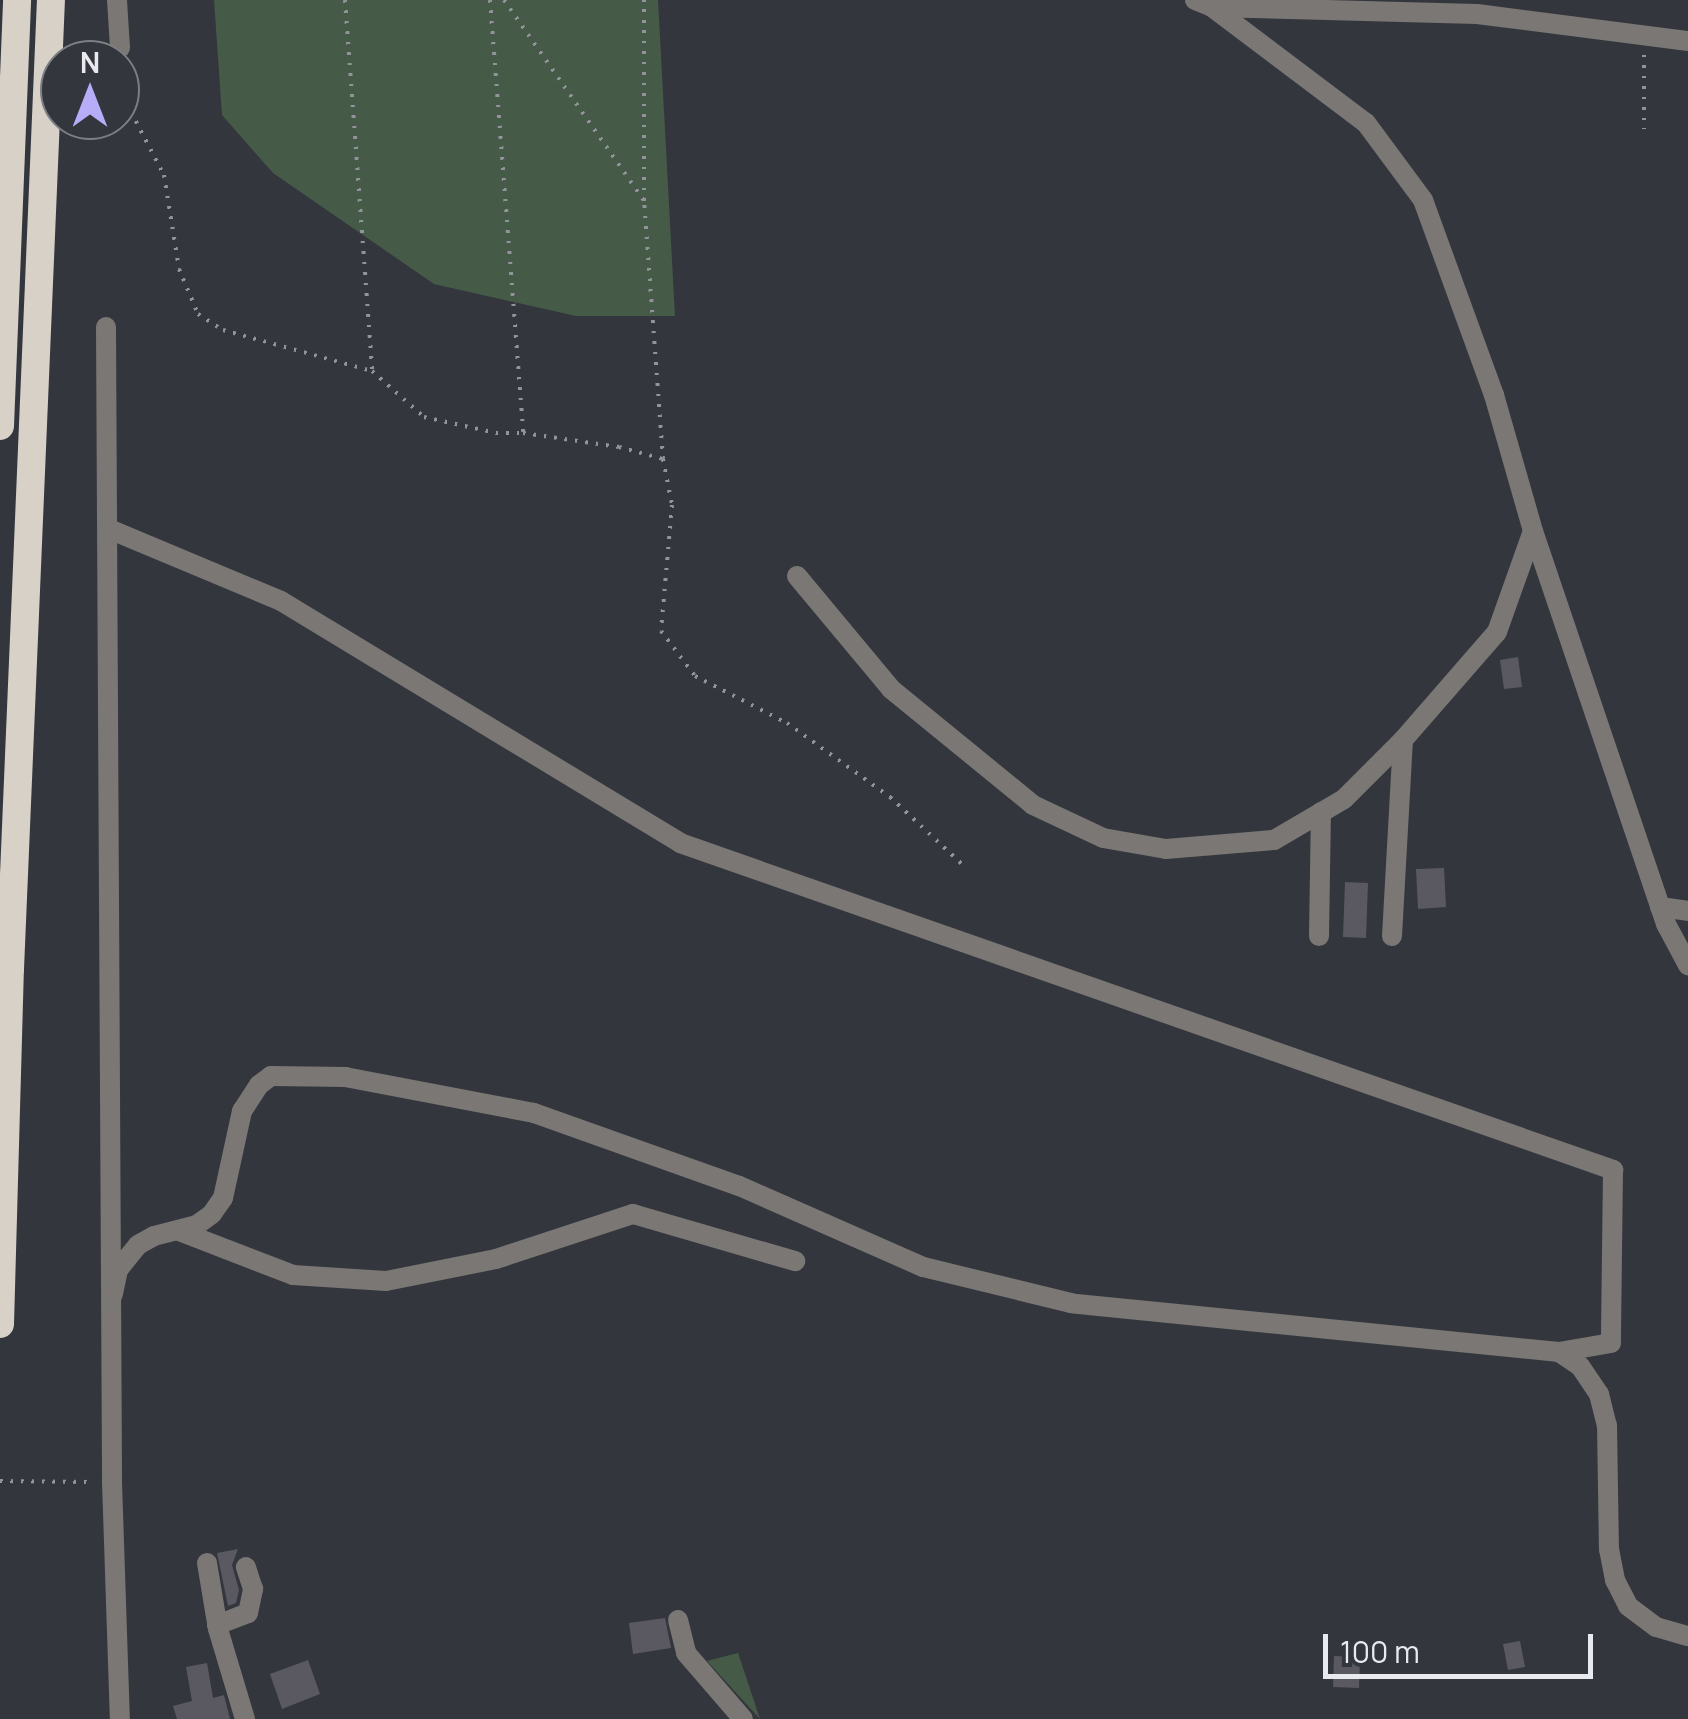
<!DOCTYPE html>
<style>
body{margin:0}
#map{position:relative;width:1688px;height:1719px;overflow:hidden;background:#33363d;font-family:Manrope,sans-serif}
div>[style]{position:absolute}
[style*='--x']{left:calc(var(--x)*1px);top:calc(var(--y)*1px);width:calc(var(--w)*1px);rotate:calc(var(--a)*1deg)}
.green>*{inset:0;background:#465a48}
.building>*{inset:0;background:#5a5962}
.path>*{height:4px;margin-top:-2px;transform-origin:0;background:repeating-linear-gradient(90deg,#92949a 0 2.5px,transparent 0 10.5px)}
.minor>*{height:20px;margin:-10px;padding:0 10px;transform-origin:10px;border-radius:10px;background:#7a7774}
.highway>*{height:28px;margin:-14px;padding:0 14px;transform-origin:14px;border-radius:14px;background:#d7d1c8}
span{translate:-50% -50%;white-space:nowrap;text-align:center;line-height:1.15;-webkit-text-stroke:8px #33363d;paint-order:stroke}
.north{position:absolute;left:40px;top:40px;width:100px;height:100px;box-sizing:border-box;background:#33363d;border:2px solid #7c7e84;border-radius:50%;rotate:0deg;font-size:28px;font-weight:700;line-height:40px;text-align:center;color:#e9eaef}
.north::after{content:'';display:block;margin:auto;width:35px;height:45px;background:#b6acf8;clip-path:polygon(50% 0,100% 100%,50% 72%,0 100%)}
.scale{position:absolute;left:1323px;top:1634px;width:270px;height:45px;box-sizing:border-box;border:5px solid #e9eaef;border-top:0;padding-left:12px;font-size:30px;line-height:35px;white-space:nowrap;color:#e9eaef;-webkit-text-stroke:8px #33363d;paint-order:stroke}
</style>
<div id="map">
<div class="green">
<i style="clip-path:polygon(214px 0,658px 0,675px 316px,576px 316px,434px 284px,273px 173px,222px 115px)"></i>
<i style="clip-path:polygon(738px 1653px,760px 1719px,707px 1661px)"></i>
</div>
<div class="building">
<i style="clip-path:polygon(1518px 657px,1522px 687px,1504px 689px,1500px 660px)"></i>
<i style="clip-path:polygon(1444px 868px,1446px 907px,1418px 909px,1416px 869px)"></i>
<i style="clip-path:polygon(1345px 882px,1368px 883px,1366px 938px,1343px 937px)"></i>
<i style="clip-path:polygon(238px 1549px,232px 1565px,239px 1590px,236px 1603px,228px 1606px,217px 1553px)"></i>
<i style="clip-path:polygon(665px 1618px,671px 1648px,633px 1654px,629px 1623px)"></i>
<i style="clip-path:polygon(1520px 1641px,1525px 1667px,1508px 1670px,1503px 1644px)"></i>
<i style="clip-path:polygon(1334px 1656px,1360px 1657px,1359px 1688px,1333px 1687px)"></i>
<i style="clip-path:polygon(308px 1660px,320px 1694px,282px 1709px,270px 1674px)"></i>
<i style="clip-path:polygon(207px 1663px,213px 1698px,224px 1695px,230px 1719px,177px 1719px,173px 1706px,192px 1701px,186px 1667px)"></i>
</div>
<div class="path">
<i style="--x:345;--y:0;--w:372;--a:85.8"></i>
<i style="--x:490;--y:0;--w:434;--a:85.6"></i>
<i style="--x:504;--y:0;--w:245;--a:55.1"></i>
<i style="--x:1644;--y:55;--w:74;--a:90"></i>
<i style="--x:123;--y:63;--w:50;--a:80.7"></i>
<i style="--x:131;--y:112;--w:71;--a:62.4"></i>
<i style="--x:164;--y:175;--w:95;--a:80.9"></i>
<i style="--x:179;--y:269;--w:49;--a:67.1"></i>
<i style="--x:198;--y:314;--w:30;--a:33"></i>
<i style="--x:223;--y:330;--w:155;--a:15.4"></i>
<i style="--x:372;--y:371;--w:69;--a:41.5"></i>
<i style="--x:424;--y:417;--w:74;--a:12.5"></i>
<i style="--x:496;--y:433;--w:27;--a:0"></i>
<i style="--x:523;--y:433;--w:97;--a:8.3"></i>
<i style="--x:619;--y:447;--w:46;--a:15.3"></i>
<i style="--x:663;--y:459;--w:259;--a:-94.2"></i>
<i style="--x:644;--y:201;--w:201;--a:-90"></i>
<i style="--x:663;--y:459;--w:47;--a:78.9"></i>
<i style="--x:672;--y:505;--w:126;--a:95"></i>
<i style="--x:661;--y:631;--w:56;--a:52.9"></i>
<i style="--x:695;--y:676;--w:103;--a:27.1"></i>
<i style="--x:787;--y:723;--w:127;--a:35.7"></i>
<i style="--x:890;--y:797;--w:100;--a:43"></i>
<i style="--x:0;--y:1481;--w:92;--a:0.6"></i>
</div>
<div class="minor">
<i style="--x:117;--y:0;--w:48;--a:86.4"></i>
<i style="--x:1195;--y:0;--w:18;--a:22"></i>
<i style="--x:1212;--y:7;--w:265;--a:1.5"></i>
<i style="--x:1477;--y:14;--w:213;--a:7.3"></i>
<i style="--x:1212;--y:7;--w:193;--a:37"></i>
<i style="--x:1366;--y:123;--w:96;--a:53.5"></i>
<i style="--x:1423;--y:200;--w:208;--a:70"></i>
<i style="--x:1494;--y:395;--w:141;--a:74"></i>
<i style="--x:1533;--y:531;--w:415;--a:71.3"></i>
<i style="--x:1666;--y:924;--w:47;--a:61.8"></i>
<i style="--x:106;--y:327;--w:1155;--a:89.7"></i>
<i style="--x:112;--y:1482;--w:237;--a:88.1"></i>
<i style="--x:109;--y:529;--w:186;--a:22.7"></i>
<i style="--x:281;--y:601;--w:467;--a:31.2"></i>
<i style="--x:680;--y:843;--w:989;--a:19.31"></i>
<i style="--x:1613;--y:1170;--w:173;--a:90.7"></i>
<i style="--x:1611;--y:1343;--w:53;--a:170.2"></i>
<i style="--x:1559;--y:1352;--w:490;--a:-174.3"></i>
<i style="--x:1071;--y:1303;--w:152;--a:-166.3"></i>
<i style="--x:923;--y:1267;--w:201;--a:-156.2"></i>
<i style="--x:739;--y:1186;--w:218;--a:-160.4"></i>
<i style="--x:534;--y:1113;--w:191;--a:-169.2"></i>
<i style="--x:346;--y:1077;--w:75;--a:-179.2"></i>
<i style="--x:271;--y:1076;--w:15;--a:143"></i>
<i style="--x:259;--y:1085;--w:31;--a:123"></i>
<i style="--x:242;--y:1111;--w:89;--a:102.3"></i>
<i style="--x:223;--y:1198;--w:19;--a:125"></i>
<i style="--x:212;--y:1214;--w:19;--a:144"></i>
<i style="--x:197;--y:1225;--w:44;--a:165.7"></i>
<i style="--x:154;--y:1236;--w:18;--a:151"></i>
<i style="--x:138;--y:1245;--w:32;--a:129"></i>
<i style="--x:118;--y:1270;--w:25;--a:102"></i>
<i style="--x:797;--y:576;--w:147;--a:50.2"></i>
<i style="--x:891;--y:689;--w:183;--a:39.2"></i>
<i style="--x:1033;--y:805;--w:77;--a:25.2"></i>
<i style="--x:1103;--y:838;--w:64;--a:9.9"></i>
<i style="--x:1166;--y:849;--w:108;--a:-4.8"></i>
<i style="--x:1274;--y:840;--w:81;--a:-30.4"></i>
<i style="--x:1344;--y:799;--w:83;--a:-45"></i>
<i style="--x:1403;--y:740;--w:143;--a:-49"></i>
<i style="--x:1497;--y:632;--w:107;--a:-70.4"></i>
<i style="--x:1660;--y:907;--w:28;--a:8"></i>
<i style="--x:1319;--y:936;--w:124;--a:-89.1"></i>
<i style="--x:1392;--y:936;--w:196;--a:-86.8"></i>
<i style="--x:179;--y:1231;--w:122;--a:21.1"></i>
<i style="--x:293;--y:1275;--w:93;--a:3.7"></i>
<i style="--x:386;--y:1281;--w:112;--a:-11.3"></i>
<i style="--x:496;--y:1259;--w:144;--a:-18.2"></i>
<i style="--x:633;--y:1214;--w:169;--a:16.2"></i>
<i style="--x:1559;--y:1352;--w:25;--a:34"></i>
<i style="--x:1580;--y:1366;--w:34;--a:56"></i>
<i style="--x:1599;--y:1394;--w:32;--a:76"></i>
<i style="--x:1607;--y:1425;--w:124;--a:89.1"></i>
<i style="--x:1609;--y:1549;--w:32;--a:79"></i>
<i style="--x:1615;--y:1580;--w:29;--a:63"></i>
<i style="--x:1628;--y:1606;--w:35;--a:37"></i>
<i style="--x:1656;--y:1627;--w:33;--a:16"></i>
<i style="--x:207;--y:1563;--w:67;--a:80.5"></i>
<i style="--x:218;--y:1629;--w:94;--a:73.3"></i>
<i style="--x:678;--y:1620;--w:34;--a:76"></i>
<i style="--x:686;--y:1653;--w:87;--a:49.2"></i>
<i style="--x:217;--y:1625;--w:33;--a:-21"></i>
<i style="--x:248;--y:1613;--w:25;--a:-78"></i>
<i style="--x:253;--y:1589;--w:23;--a:-108"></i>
</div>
<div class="highway">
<i style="--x:0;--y:426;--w:426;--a:-87.7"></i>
<i style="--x:0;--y:1324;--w:355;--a:-88.4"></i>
<i style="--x:10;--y:969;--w:970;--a:-87.58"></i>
</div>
<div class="north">N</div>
<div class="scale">100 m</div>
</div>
